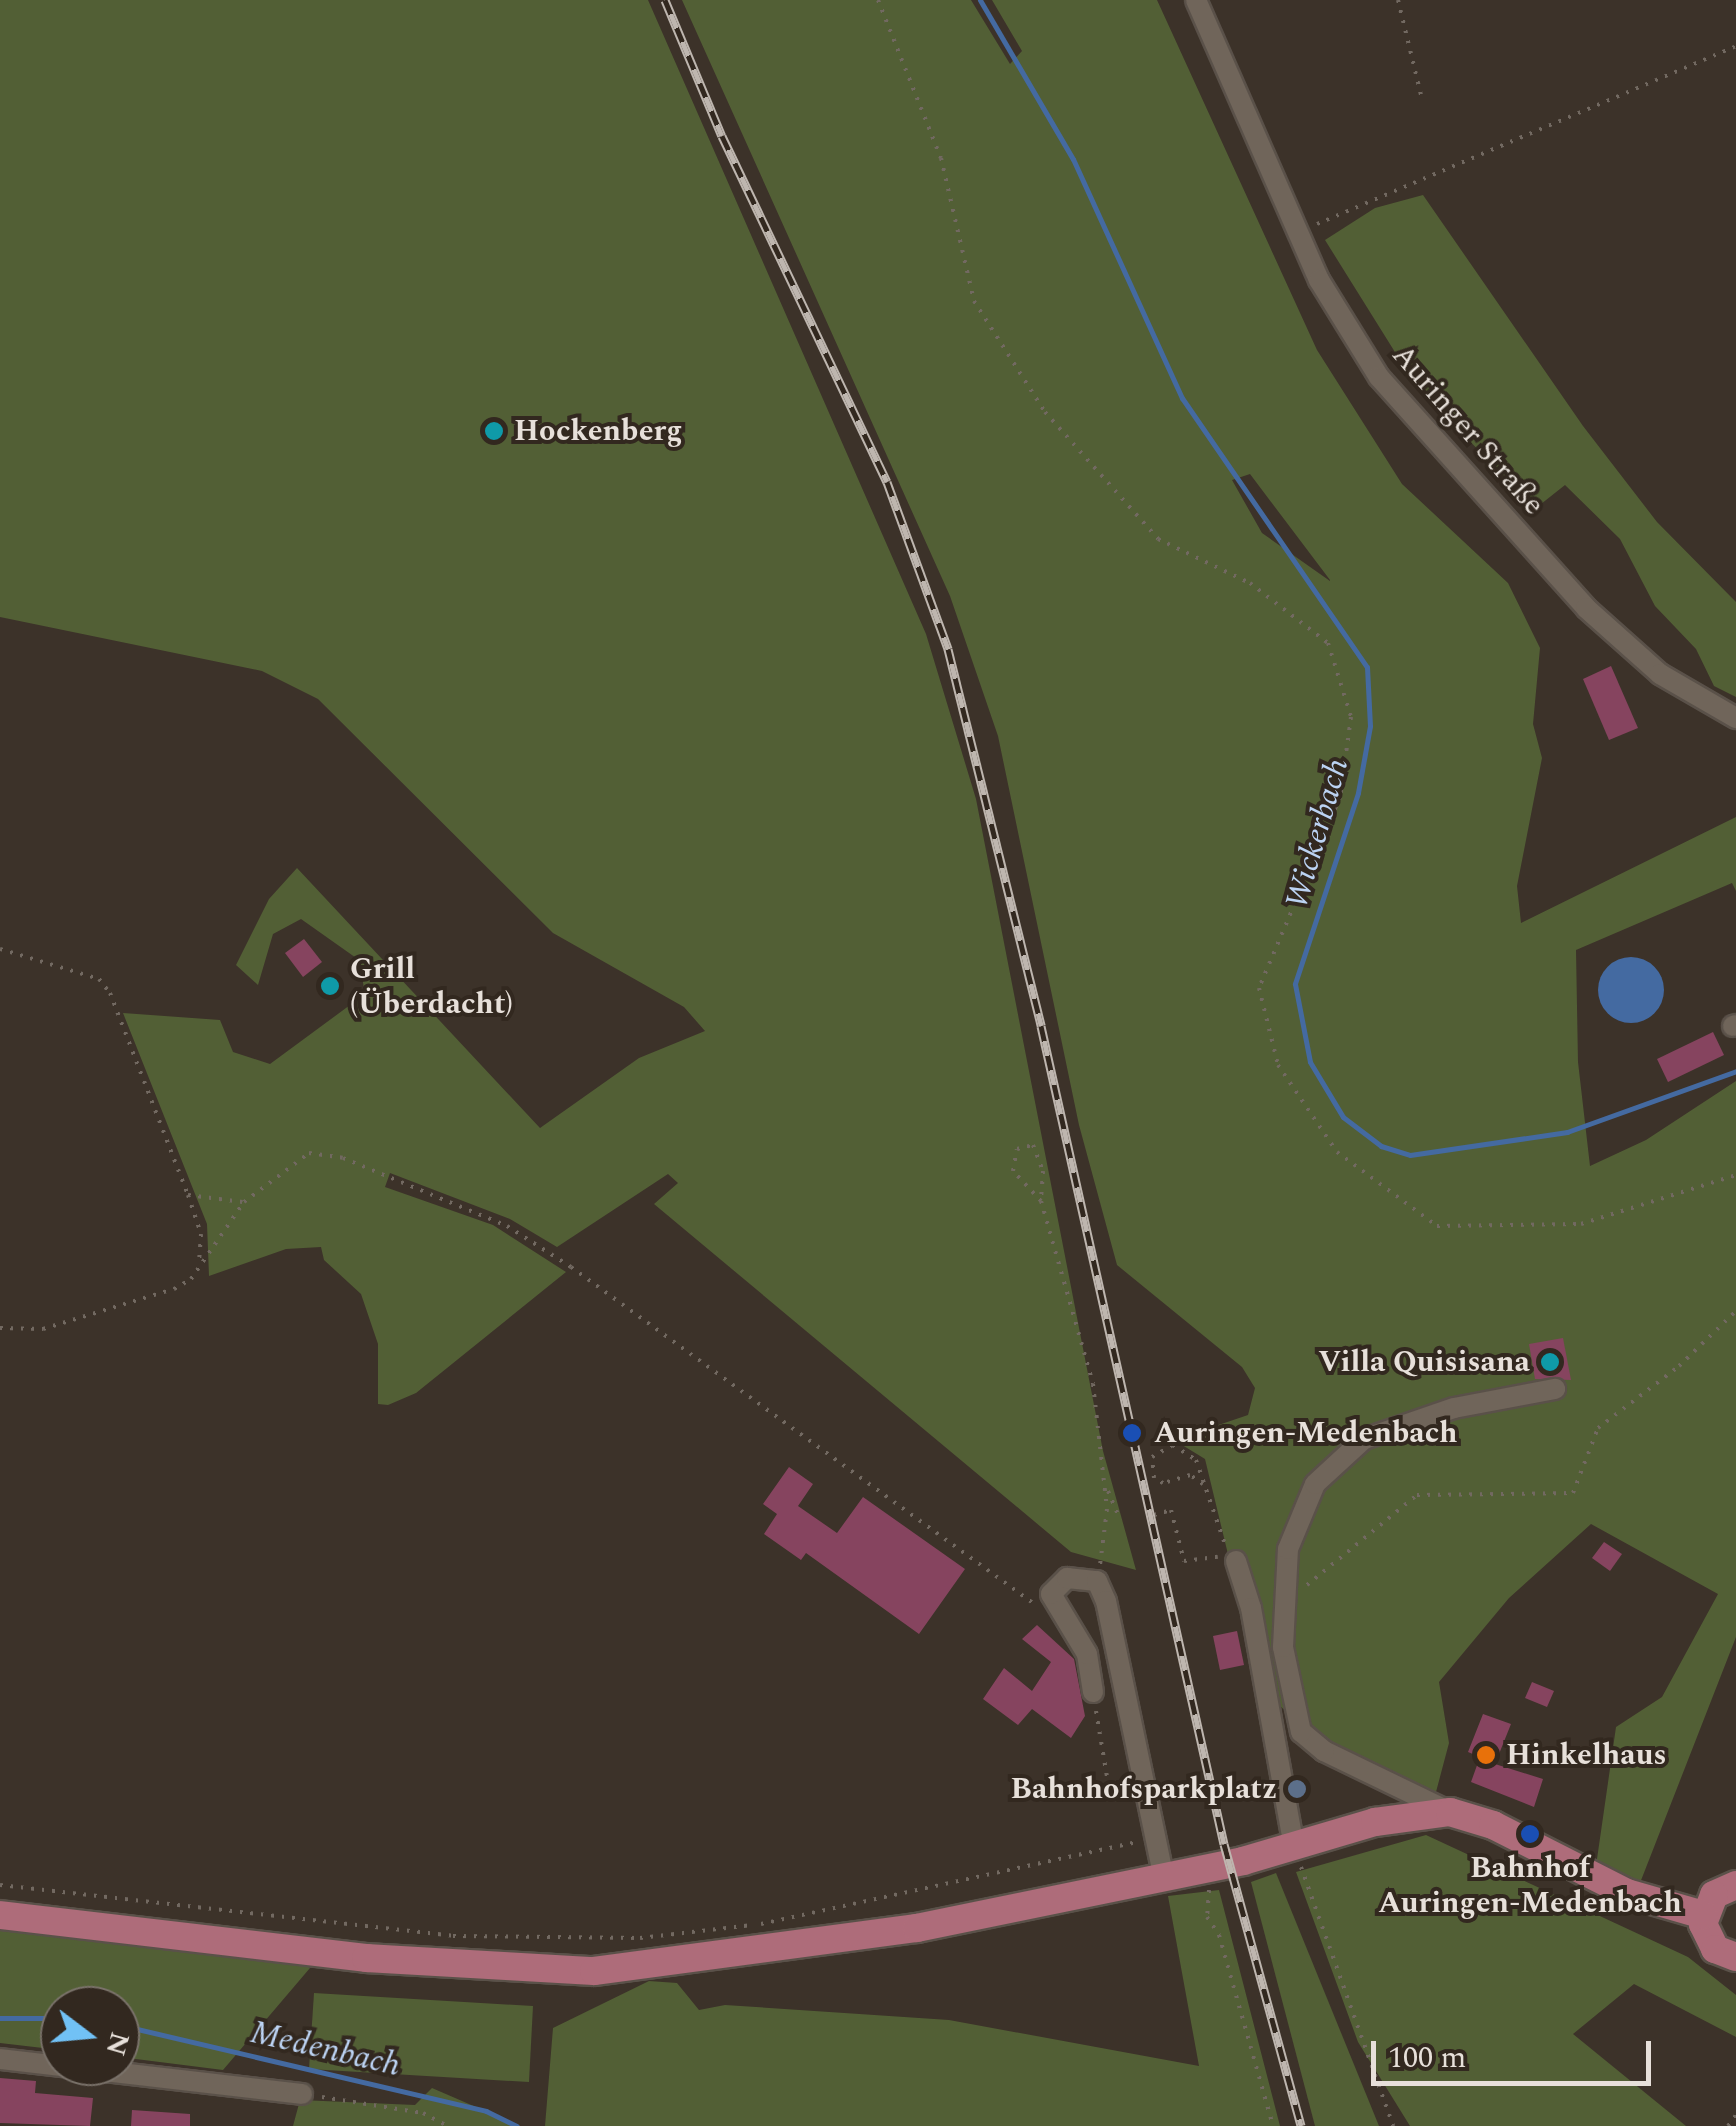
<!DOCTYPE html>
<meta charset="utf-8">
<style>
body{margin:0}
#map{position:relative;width:1736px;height:2126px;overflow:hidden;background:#3c3229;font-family:Spectral,serif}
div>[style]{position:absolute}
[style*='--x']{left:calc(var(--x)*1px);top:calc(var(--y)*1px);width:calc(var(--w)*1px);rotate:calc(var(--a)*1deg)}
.green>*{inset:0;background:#525f35}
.water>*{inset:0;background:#446aa1}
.round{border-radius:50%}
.stream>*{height:5px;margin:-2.5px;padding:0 2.5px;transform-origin:2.5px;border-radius:2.5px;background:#446aa1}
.building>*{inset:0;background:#86445f}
.path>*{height:4px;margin-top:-2px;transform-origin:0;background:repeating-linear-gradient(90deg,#726961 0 2.5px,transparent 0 10.5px)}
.roads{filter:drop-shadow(2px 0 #5a5149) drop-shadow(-2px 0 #5a5149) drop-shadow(0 2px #5a5149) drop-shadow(0 -2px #5a5149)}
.minor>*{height:20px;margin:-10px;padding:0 10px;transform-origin:10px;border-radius:10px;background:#70655a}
.major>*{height:28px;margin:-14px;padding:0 14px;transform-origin:14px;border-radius:14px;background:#ae6c7a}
.rail>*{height:9px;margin-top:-4.5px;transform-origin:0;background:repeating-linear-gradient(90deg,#32281f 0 15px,#beb6af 0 30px);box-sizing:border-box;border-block:2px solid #beb6af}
.dots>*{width:28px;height:28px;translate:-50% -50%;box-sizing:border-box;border:5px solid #32281f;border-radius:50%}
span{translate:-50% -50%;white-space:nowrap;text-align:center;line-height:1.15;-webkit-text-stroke:8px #32281f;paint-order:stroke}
.street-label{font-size:30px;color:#e7e0da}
.poi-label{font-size:30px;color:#e7e0da;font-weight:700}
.left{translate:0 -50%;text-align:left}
.right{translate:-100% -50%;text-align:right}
.water-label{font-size:32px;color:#bcd3f3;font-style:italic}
.north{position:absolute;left:40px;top:1986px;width:100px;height:100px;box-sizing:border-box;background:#32281f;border:2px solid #7a726a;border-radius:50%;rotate:106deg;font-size:28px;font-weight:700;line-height:40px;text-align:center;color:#e7e0da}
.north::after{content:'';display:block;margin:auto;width:35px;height:45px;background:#71c1f5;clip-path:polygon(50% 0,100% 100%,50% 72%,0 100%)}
.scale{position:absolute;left:1371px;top:2041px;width:280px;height:45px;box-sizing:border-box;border:5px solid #e7e0da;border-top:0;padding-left:12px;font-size:30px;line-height:35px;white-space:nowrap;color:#e7e0da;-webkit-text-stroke:8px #32281f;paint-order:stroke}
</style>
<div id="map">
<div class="green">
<i style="clip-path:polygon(0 0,648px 0,926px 634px,976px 799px,1103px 1451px,1136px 1570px,1071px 1552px,654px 1204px,678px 1183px,668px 1174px,557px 1247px,510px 1219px,390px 1173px,385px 1187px,493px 1225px,566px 1272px,416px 1393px,388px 1405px,378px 1404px,378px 1344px,361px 1294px,324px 1260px,321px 1247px,286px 1249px,209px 1276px,207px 1224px,123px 1013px,220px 1020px,233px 1052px,270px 1064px,365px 994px,359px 960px,301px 919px,273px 934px,258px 985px,236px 965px,269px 899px,297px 868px,540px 1128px,639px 1058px,705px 1031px,684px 1007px,553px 933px,318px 699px,262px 671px,0 617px)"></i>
<i style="clip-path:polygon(evenodd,682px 0,971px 0,1010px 64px,1022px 51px,992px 0,1157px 0,1317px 350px,1402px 484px,1508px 583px,1540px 648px,1533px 724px,1542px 758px,1517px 886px,1521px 923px,1736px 817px,1736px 891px,1732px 883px,1576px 950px,1578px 1062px,1590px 1166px,1646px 1140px,1736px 1081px,1736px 1637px,1640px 1883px,1596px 1866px,1616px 1727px,1662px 1697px,1718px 1594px,1591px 1524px,1509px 1598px,1439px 1682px,1449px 1743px,1436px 1792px,1310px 1734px,1260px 1687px,1205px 1459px,1174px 1440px,1248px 1415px,1255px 1388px,1242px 1367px,1117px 1265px,1079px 1125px,998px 736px,950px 596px,682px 0,1250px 474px,1330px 580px,1330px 581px,1262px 533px,1232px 480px,1250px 474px)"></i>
<i style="clip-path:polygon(1423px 195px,1583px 426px,1657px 522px,1736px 602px,1736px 697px,1714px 686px,1696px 649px,1655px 606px,1620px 539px,1565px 485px,1536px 508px,1418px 389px,1325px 240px,1375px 208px)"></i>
<i style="clip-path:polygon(1426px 1835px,1688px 1957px,1736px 1995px,1736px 2037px,1634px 1984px,1573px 2034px,1686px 2126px,1410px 2126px,1358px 2042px,1296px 1872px)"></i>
<i style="clip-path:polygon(1276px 1873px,1379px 2126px,1315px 2126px,1251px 1882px)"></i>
<i style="clip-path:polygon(1219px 1890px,1280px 2126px,545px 2126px,553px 2028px,649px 1981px,677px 1983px,699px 2010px,725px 2005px,949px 2020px,1199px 2066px,1168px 1896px)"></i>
<i style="clip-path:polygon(0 1928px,302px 1963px,310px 1968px,223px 2070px,120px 2057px,120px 2006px,60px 2006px,60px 2050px,0 2043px)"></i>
<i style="clip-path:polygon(314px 1993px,533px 2006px,529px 2082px,309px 2069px)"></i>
<i style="clip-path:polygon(432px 2088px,520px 2126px,293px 2126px,300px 2100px,415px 2105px)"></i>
</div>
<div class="water">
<i class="round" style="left:1598px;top:957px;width:66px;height:66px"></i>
</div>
<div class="stream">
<i style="--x:980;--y:0;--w:184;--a:59.7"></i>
<i style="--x:1073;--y:159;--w:263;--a:65.5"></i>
<i style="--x:1182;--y:398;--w:326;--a:55.5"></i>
<i style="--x:1367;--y:667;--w:59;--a:87.1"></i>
<i style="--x:1370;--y:726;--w:68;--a:100.2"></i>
<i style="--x:1358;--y:793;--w:201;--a:108.3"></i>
<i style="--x:1295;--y:984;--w:79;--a:79.1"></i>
<i style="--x:1310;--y:1062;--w:64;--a:59"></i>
<i style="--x:1343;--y:1117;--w:48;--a:37.3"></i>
<i style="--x:1381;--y:1146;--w:30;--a:17"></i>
<i style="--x:1410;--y:1155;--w:159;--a:-8.3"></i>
<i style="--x:1567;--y:1132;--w:180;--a:-19.8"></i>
<i style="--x:0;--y:2018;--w:60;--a:0"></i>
<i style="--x:120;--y:2025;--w:376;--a:13.2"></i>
<i style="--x:486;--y:2111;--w:34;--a:26"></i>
</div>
<div class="building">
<i style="clip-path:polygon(1611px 666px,1638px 728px,1609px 740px,1583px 679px)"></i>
<i style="clip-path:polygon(304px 939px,322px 962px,303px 977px,285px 953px)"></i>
<i style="clip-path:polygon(1713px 1032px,1724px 1055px,1668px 1082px,1657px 1059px)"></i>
<i style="clip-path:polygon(1563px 1338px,1571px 1380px,1535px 1379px,1529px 1344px)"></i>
<i style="clip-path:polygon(789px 1467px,813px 1484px,798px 1506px,837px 1533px,863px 1497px,965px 1569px,919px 1634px,806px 1553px,801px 1560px,764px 1534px,777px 1514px,763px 1504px)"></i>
<i style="clip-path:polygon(1604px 1542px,1622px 1554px,1610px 1571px,1592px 1558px)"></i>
<i style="clip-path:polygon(1037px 1625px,1074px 1659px,1085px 1716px,1071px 1738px,1032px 1709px,1018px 1725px,983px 1699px,1004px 1668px,1032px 1691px,1051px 1662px,1022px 1639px)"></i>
<i style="clip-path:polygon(1237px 1631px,1244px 1665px,1220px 1670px,1213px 1636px)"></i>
<i style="clip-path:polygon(1532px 1682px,1554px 1691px,1547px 1707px,1525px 1698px)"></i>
<i style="clip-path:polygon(1483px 1714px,1511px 1724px,1495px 1764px,1543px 1779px,1534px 1807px,1471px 1782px,1480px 1757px,1468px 1752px)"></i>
<i style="clip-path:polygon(0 2078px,36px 2081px,35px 2093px,93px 2098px,90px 2126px,0 2123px)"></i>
<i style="clip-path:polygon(132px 2110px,190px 2114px,190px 2126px,131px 2126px)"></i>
</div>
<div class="path">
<i style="--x:878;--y:0;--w:170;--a:68.3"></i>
<i style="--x:941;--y:158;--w:147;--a:77"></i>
<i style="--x:974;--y:301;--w:132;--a:57.4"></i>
<i style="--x:1045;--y:412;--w:170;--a:48.3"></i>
<i style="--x:1158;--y:539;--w:102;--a:25.6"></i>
<i style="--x:1250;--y:583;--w:98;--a:37.6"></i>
<i style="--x:1328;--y:643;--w:77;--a:72.7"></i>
<i style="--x:1351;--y:717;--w:81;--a:97.8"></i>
<i style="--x:1340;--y:797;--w:207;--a:113"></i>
<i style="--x:1259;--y:988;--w:79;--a:76.1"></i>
<i style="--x:1278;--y:1065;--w:105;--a:55.9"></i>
<i style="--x:1337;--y:1152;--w:124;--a:36.5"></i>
<i style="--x:1437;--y:1226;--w:144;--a:-0.8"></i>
<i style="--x:1581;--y:1224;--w:163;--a:-17.5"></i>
<i style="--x:1398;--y:0;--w:102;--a:76.4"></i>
<i style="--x:1317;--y:224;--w:455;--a:-23"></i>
<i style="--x:0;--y:949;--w:103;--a:16.9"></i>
<i style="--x:99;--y:979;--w:18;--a:52"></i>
<i style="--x:110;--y:993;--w:217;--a:68.9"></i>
<i style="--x:188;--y:1195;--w:41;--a:71.6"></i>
<i style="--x:201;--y:1234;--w:26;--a:94"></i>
<i style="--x:188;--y:1195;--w:55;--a:7.3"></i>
<i style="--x:1041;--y:1201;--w:41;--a:-133"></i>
<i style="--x:1013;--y:1171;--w:22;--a:-80"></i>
<i style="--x:1017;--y:1149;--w:16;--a:-14"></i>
<i style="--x:1033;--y:1145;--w:28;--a:69"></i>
<i style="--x:1043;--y:1171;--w:30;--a:94"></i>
<i style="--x:1041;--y:1201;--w:190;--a:74.1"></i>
<i style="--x:1093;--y:1384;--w:126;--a:83.6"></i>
<i style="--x:1107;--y:1509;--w:56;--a:97.1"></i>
<i style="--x:0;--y:1328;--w:43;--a:1.3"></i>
<i style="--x:43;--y:1329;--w:137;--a:-17"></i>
<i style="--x:174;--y:1289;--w:20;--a:-30"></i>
<i style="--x:191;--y:1279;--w:93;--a:-55.5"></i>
<i style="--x:244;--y:1202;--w:81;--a:-37"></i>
<i style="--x:309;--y:1153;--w:34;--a:8"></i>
<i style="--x:343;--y:1158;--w:178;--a:22.5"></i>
<i style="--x:507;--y:1226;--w:76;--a:32.6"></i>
<i style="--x:571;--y:1267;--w:571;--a:36.03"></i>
<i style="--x:1203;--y:1484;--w:16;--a:-145"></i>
<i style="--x:1190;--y:1475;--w:28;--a:163"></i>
<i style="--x:1163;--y:1483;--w:10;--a:-151"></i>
<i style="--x:1154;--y:1478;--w:21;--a:-95"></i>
<i style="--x:1152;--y:1457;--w:24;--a:-30"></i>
<i style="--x:1173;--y:1445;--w:27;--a:33"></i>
<i style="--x:1196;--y:1460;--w:89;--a:71"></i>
<i style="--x:1108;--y:1491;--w:25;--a:67"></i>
<i style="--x:1154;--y:1515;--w:18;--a:-16"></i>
<i style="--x:1171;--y:1510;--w:53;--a:75.7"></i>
<i style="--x:1184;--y:1561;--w:34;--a:-7"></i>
<i style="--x:1307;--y:1585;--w:142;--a:-39.3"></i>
<i style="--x:1417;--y:1495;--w:156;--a:-0.7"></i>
<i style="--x:1573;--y:1493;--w:70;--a:-69"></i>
<i style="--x:1598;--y:1428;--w:102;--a:-37.4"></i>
<i style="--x:1679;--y:1366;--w:79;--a:-44"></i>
<i style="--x:1096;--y:1711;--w:67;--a:80.5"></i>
<i style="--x:1301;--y:1867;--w:275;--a:70.4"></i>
<i style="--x:0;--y:1885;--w:456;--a:6.4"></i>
<i style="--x:453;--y:1936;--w:187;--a:0.6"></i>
<i style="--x:640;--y:1938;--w:113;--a:-6.6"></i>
<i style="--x:1209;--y:1890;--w:27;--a:94"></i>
<i style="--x:1207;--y:1917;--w:22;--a:56"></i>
<i style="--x:1219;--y:1935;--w:198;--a:74.2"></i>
<i style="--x:761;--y:1924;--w:386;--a:-12.3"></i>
<i style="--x:322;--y:2097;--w:102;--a:9"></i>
<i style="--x:423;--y:2113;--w:27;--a:28"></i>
<i style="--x:1728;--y:2126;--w:14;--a:-54"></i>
</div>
<div class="roads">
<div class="minor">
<i style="--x:1196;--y:0;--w:306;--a:66.3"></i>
<i style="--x:1319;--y:280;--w:114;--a:58.3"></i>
<i style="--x:1379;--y:377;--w:310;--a:48.1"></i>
<i style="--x:1586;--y:608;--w:99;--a:41.7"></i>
<i style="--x:1660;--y:674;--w:88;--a:30.1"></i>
<i style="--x:1733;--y:1026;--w:3;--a:-18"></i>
<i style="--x:1236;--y:1561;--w:49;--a:72.3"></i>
<i style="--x:1251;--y:1608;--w:243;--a:79.8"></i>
<i style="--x:1093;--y:1692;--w:38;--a:-99"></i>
<i style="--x:1087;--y:1654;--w:70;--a:-121"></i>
<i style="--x:1051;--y:1594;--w:23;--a:-45"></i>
<i style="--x:1067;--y:1578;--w:30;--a:6"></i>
<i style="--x:1097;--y:1581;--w:22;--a:66"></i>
<i style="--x:1106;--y:1601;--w:284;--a:78.2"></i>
<i style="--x:1450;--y:1812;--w:140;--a:-154.2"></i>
<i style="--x:1324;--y:1751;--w:30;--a:-140"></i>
<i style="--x:1301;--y:1732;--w:87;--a:-102"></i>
<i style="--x:1283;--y:1647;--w:98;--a:-87.1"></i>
<i style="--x:1288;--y:1549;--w:70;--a:-67.4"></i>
<i style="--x:1315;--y:1484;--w:67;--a:-42.6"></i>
<i style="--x:1364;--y:1439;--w:95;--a:-19"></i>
<i style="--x:1454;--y:1408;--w:103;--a:-10.7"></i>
<i style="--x:0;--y:2059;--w:304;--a:6.6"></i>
</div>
<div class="major">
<i style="--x:1736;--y:1885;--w:24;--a:156"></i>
<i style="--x:1714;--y:1895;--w:31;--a:111"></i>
<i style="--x:1703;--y:1924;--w:28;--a:64"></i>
<i style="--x:1715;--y:1949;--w:22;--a:21"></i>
<i style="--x:0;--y:1915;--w:369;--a:6.7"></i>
<i style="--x:366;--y:1958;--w:228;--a:3.3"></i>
<i style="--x:594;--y:1971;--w:326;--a:-7.6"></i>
<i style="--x:917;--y:1928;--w:333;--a:-11.6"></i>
<i style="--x:1243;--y:1861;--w:138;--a:-16.5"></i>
<i style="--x:1375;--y:1822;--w:76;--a:-7.6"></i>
<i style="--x:1450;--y:1812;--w:45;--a:16.8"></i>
<i style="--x:1493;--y:1825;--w:150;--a:26.9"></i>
<i style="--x:1627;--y:1893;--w:79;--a:16.1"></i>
</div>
</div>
<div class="rail">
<i style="--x:665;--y:0;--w:147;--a:67.3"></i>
<i style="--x:722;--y:136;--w:383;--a:64.5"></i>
<i style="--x:887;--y:482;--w:178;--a:69.9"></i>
<i style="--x:948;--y:649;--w:388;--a:76.1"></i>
<i style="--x:1041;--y:1026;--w:838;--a:77.39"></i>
<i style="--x:1224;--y:1844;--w:292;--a:74.7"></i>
</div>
<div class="dots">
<i style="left:494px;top:431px;background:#0f9aa8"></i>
<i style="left:330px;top:986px;background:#0f9aa8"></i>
<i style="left:1550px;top:1362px;background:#0f9aa8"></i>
<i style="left:1132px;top:1433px;background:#1a4fb4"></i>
<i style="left:1486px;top:1755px;background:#e8710a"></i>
<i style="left:1297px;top:1789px;background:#5c6f8a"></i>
<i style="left:1530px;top:1834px;background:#1a4fb4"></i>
</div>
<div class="street-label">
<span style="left:1468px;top:430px;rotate:49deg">Auringer Straße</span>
</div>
<div class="poi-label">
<span class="left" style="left:514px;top:431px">Hockenberg</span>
<span class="left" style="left:350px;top:986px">Grill<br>(Überdacht)</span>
<span class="right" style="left:1530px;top:1362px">Villa Quisisana</span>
<span class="left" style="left:1154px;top:1433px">Auringen-Medenbach</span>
<span class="left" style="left:1506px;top:1755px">Hinkelhaus</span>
<span class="right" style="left:1277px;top:1789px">Bahnhofsparkplatz</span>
<span style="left:1530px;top:1885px">Bahnhof<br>Auringen-Medenbach</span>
</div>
<div class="water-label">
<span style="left:1318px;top:834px;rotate:-74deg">Wickerbach</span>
<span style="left:325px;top:2050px;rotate:13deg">Medenbach</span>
</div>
<div class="north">N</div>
<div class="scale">100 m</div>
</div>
